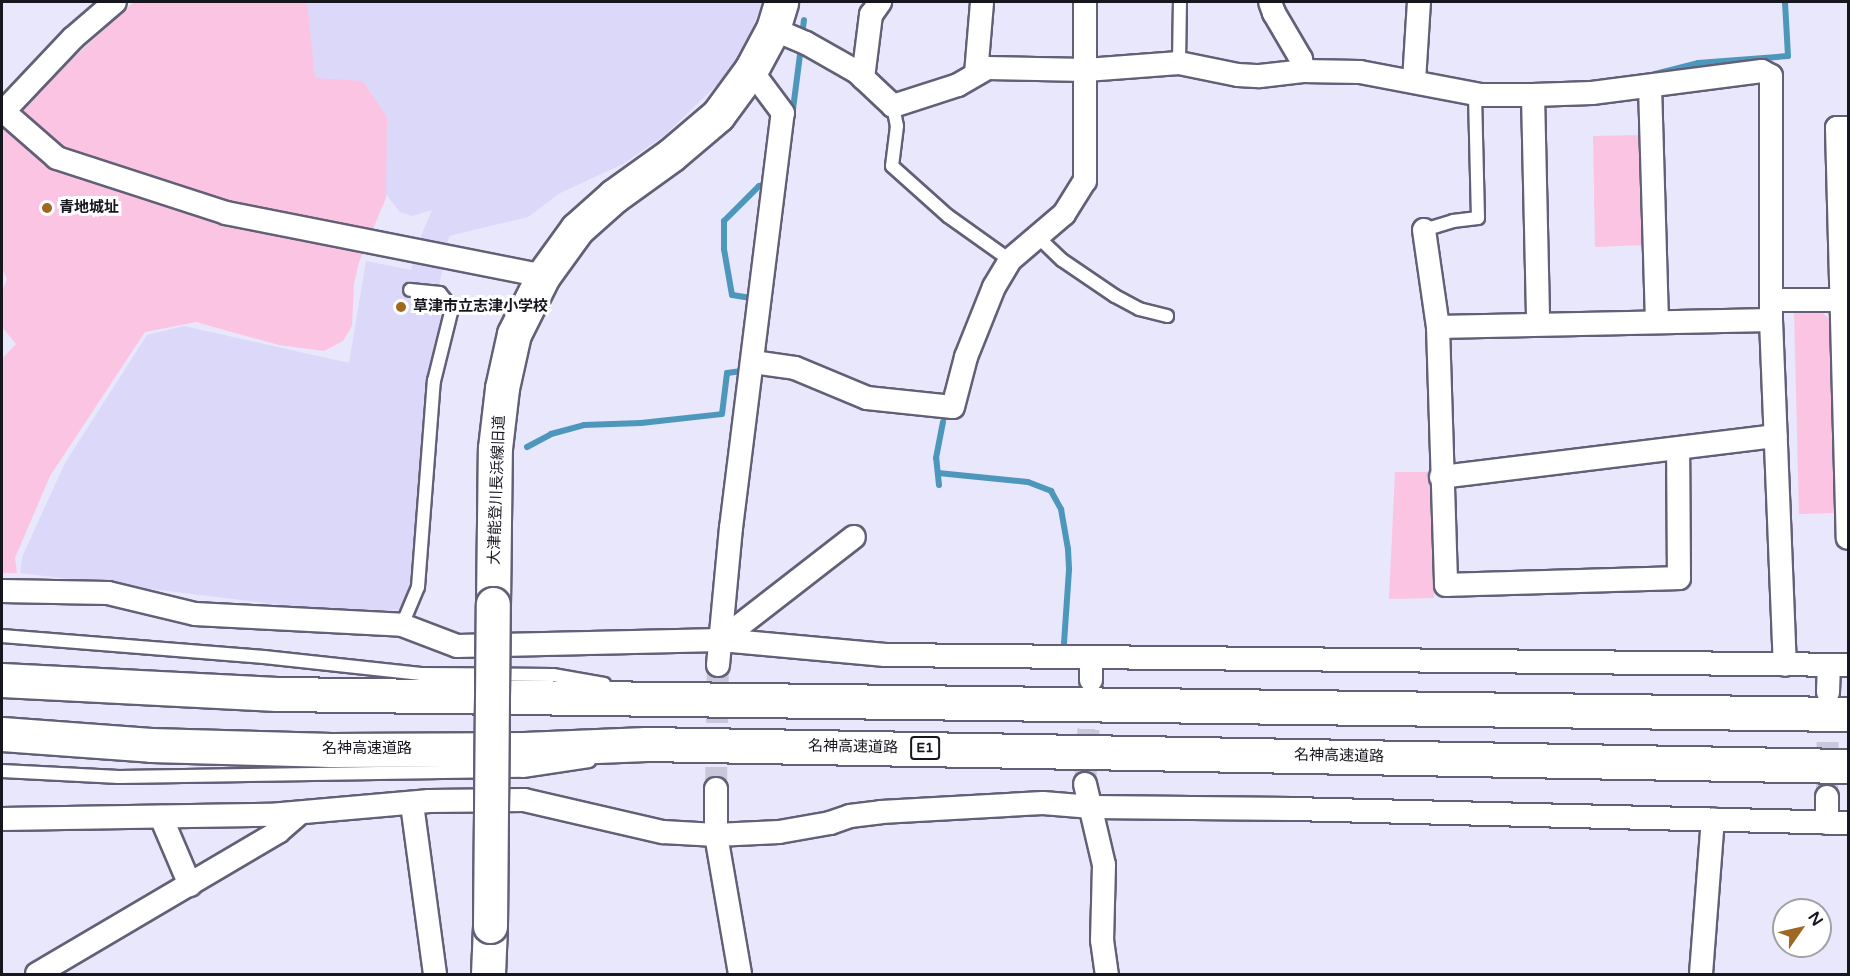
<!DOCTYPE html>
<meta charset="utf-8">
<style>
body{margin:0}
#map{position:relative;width:1850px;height:976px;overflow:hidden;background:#e8e7fb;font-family:"Varela Round","Noto Sans JP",sans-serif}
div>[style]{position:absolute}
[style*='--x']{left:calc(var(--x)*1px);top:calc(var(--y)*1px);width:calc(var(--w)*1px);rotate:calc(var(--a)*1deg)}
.built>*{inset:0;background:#dbd8f9}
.green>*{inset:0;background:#fcc4e3}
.stream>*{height:6px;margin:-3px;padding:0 3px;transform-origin:3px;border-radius:3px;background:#4e97bc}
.street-tunnel>*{height:22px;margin-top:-11px;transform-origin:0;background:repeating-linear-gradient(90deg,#c8c8da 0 22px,transparent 0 33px)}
.roads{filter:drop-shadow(2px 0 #626076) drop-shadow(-2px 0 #626076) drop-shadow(0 2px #626076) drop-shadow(0 -2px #626076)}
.lane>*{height:12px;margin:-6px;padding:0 6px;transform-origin:6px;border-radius:6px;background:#fff}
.street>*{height:22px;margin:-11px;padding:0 11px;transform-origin:11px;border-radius:11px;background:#fff}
.secondary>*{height:33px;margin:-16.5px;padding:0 16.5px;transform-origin:16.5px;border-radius:16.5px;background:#fff}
.highway>*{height:33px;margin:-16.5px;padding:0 16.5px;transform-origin:16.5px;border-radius:16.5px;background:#fff}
.bridges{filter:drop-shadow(2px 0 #626076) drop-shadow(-2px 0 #626076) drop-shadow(0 2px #626076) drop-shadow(0 -2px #626076)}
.secondary-bridge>*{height:33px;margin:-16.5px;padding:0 16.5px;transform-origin:16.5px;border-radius:16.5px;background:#fff}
.dots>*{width:16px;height:16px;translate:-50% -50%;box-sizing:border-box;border:3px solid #fff;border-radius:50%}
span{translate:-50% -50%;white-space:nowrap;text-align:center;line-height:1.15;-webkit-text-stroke:6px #fff;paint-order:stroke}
.shield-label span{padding:2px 4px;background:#fff;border:2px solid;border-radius:4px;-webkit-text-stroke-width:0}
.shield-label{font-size:14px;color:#16161e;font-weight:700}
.poi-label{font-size:15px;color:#16161e;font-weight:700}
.left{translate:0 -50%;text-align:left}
.street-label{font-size:15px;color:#16161e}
.frame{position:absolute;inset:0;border:3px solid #16161e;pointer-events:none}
.north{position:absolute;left:1772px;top:898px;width:60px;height:60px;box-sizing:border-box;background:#fff;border:2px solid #a2a2a5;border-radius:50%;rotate:56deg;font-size:16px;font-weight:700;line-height:24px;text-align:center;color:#16161e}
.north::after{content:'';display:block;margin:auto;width:21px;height:27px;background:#9e6822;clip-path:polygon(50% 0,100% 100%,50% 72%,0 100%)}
</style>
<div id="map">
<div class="built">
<i style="clip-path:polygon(288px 2px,763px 2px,743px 50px,721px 81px,665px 135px,623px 164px,560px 193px,528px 217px,449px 236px,439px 286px,447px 287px,428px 387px,410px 583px,400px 610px,393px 609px,390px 614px,292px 606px,20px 573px,23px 555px,65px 463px,147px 335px,184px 326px,349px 363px,366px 261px,411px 270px,421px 236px,432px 210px,412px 216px,400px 212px,327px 119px)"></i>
</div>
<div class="green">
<i style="clip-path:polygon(134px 2px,307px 2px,315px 78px,363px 81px,387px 117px,386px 198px,359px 262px,354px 284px,352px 326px,343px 341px,324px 351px,279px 345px,196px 322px,145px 332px,50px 476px,15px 558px,17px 573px,2px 573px,2px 359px,16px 344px,2px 327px,2px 291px,7px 279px,2px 269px,2px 116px,41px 87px)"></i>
<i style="clip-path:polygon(1642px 135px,1646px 245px,1595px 247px,1593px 136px)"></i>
<i style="clip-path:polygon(1794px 311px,1821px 311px,1831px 321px,1840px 513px,1799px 514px)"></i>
<i style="clip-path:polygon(1395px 472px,1433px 472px,1434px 598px,1389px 599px)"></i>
</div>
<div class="stream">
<i style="--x:802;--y:36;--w:16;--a:-83"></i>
<i style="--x:1655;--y:74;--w:44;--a:-14.3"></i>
<i style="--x:1698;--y:63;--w:90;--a:-4.4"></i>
<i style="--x:1788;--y:56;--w:54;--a:-93.2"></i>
<i style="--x:792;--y:117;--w:71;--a:-82.7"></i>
<i style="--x:751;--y:302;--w:4;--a:-90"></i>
<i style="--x:751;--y:298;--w:19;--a:-171"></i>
<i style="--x:732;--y:295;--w:47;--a:-99.9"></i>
<i style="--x:724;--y:249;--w:28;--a:-90"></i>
<i style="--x:724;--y:221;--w:49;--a:-45"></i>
<i style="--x:759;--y:186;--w:10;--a:-11"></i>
<i style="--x:527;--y:447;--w:27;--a:-28"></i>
<i style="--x:551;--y:434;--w:34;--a:-15"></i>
<i style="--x:584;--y:425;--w:57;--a:-2"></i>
<i style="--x:641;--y:423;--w:81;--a:-6.3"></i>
<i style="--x:722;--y:414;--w:41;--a:-83"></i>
<i style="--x:727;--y:373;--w:15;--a:-8"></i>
<i style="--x:742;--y:371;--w:5;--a:-79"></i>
<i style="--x:938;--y:473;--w:90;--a:5.7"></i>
<i style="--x:1028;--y:482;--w:25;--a:21"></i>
<i style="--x:1051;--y:491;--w:21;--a:61"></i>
<i style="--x:1061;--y:509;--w:41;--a:80.1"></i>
<i style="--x:1068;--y:549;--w:21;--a:87"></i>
<i style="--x:1069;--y:570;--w:74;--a:93.9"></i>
<i style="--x:939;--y:485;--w:27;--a:-96"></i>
<i style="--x:936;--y:458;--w:37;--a:-79"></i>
</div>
<div class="street-tunnel">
<i style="--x:1085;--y:784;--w:94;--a:-86.3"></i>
<i style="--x:716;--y:789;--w:124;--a:-89.1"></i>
<i style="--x:1827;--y:797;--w:98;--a:-89.4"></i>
</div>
<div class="roads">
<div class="lane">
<i style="--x:1179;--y:63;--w:61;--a:-89.1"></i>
<i style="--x:893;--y:106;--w:20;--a:79"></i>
<i style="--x:897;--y:126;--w:40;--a:97.1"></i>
<i style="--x:892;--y:166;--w:75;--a:41.8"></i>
<i style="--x:948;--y:216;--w:76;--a:35.4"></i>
<i style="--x:1424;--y:230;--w:30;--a:-17"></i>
<i style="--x:1453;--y:221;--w:25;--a:-7"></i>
<i style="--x:1478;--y:218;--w:125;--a:-91.4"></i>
<i style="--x:1038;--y:237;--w:33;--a:44"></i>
<i style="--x:1062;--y:260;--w:64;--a:34.2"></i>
<i style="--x:1115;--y:296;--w:27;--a:28"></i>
<i style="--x:1139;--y:309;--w:29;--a:14"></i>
<i style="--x:402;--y:625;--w:41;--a:-67.2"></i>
<i style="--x:418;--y:587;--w:207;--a:-85.6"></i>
<i style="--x:434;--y:381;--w:75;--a:-76.1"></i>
<i style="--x:452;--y:308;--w:19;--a:-129"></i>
<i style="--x:440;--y:293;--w:30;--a:-174"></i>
<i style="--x:2;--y:636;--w:263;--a:4.6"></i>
<i style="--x:264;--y:657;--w:158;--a:6.2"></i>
<i style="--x:421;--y:674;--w:132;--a:0.4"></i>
<i style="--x:553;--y:675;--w:52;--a:10"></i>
<i style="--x:2;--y:771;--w:117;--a:2.9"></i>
<i style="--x:119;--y:777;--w:404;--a:-0.9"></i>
<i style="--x:523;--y:771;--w:67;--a:-8.6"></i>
</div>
<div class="street">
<i style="--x:1270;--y:2;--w:12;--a:70"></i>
<i style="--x:1274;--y:13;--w:53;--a:59.6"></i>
<i style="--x:1301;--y:59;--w:12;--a:81"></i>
<i style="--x:773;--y:29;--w:36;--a:23"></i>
<i style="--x:806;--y:43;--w:59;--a:29.6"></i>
<i style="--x:857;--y:72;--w:50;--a:43.4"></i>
<i style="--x:893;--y:106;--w:68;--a:-17.9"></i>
<i style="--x:958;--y:85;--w:34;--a:-30"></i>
<i style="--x:988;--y:68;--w:98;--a:1.2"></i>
<i style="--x:1086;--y:70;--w:93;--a:-4.3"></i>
<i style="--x:1179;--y:63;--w:60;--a:11.5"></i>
<i style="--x:1238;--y:75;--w:22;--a:3"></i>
<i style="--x:1260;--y:76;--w:43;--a:-6.6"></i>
<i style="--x:1303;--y:71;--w:57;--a:1"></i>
<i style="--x:1360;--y:72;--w:123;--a:10.8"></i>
<i style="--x:1481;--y:95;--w:52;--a:0"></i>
<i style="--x:1533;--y:95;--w:59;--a:-1.9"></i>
<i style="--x:1592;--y:93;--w:171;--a:-7.4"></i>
<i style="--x:1762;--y:71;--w:10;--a:29"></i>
<i style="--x:1771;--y:76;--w:244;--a:90"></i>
<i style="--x:1771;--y:320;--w:345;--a:87.7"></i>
<i style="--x:976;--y:74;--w:72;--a:-85.2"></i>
<i style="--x:863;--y:78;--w:64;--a:-82.8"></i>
<i style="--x:871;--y:15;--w:16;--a:-55"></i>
<i style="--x:1414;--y:81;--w:79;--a:-86.4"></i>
<i style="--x:1650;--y:86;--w:236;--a:88.3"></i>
<i style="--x:1533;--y:95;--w:229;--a:88.7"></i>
<i style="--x:2;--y:110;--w:73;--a:41.1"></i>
<i style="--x:57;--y:158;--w:178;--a:18"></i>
<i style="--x:226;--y:213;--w:323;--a:11.2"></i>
<i style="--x:3;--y:112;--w:102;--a:-46.6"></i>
<i style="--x:73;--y:38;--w:55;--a:-40.6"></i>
<i style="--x:1848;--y:128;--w:11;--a:180"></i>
<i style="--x:1837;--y:128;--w:410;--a:88.5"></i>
<i style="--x:1424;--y:230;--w:98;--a:81.8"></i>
<i style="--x:1438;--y:327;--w:258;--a:88.2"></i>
<i style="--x:1446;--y:585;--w:233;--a:-1.7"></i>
<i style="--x:1679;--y:578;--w:129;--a:-90.4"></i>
<i style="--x:1771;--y:300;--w:71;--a:0"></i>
<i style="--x:1438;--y:327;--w:333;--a:-1.2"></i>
<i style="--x:753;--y:362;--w:42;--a:8.1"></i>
<i style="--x:795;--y:368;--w:78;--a:22.6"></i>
<i style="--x:867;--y:398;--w:86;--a:6"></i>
<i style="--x:953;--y:407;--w:52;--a:-75.4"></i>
<i style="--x:966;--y:357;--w:75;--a:-68.2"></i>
<i style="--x:994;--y:287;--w:31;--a:-59"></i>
<i style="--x:1010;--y:260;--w:71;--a:-40.4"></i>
<i style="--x:1064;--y:214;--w:39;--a:-58"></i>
<i style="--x:1085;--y:181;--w:179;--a:-90"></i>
<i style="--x:1441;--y:477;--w:337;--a:-7"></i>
<i style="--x:2;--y:591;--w:106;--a:1.1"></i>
<i style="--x:108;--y:593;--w:89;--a:13.6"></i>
<i style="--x:195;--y:614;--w:207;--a:3"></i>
<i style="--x:402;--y:625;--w:59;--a:20.9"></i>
<i style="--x:457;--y:646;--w:264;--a:-1.3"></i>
<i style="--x:721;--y:640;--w:165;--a:5.2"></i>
<i style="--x:885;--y:655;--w:963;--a:0.59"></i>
<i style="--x:721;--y:640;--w:168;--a:-37.8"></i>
<i style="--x:718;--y:665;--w:138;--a:-84.6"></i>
<i style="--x:731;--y:528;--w:418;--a:-82.9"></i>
<i style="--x:783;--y:113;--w:54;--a:-126.7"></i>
<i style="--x:1091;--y:680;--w:22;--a:-90"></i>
<i style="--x:1828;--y:692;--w:27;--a:-88"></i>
<i style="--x:1085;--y:784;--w:83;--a:76.8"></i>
<i style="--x:1104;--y:865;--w:75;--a:91.5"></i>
<i style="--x:1102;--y:940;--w:34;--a:82"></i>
<i style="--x:716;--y:789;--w:46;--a:90"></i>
<i style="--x:716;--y:835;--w:141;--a:80.2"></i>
<i style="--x:1827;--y:797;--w:26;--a:90"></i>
<i style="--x:412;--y:804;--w:172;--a:82.3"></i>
<i style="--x:161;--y:817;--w:74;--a:66.9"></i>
<i style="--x:2;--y:819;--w:268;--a:-0.9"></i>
<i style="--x:270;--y:815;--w:160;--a:-5"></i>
<i style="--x:429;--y:801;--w:95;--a:-0.6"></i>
<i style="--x:524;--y:800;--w:143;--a:13"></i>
<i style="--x:663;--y:832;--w:53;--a:3.2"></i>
<i style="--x:716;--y:835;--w:63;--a:-2.7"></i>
<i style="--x:779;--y:832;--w:52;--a:-10"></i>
<i style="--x:830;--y:823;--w:21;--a:-19"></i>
<i style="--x:850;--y:816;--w:31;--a:-7"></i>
<i style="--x:881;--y:812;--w:162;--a:-3.2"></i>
<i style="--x:1043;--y:803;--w:49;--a:4.7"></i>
<i style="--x:1092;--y:807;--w:200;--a:0.6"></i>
<i style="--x:1292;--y:809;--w:556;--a:1.44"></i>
<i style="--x:37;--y:974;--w:280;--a:-30.5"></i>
<i style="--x:278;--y:832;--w:29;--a:-41"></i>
<i style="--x:1701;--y:974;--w:155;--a:-85.6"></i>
</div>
<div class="secondary">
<i style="--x:493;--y:604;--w:156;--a:-89.3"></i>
<i style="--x:495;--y:448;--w:60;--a:-83.3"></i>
<i style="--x:502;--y:388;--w:55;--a:-77.5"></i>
<i style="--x:514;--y:334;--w:65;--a:-63.4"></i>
<i style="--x:543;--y:276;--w:58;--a:-54.1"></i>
<i style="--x:577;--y:229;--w:50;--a:-41.7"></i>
<i style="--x:614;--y:196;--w:70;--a:-35.7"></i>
<i style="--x:671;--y:155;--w:62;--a:-40.4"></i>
<i style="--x:718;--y:115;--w:56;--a:-53.7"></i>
<i style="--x:751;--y:70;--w:47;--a:-61.8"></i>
<i style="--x:773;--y:29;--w:28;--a:-73"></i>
<i style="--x:488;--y:974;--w:48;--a:-87.6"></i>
</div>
<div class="highway">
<i style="--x:2;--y:680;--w:275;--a:2.9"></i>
<i style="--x:277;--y:694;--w:1571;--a:0.73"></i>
<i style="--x:2;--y:734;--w:149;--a:4.2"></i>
<i style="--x:151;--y:745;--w:180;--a:1.6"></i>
<i style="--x:331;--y:750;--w:193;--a:-0.3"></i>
<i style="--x:524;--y:749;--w:122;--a:-2.3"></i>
<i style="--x:646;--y:744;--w:1202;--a:1.05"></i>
</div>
</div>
<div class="bridges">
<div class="secondary-bridge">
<i style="--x:490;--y:926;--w:322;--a:-89.5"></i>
</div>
</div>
<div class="dots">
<i style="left:47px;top:208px;background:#9e6822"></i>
<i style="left:401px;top:307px;background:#9e6822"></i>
</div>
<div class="shield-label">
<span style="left:925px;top:748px">E1</span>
</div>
<div class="poi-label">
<span class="left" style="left:59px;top:208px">青地城址</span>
<span class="left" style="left:413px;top:307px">草津市立志津小学校</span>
</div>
<div class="street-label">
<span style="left:497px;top:490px;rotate:-88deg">大津能登川長浜線旧道</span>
<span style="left:853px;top:747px;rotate:1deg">名神高速道路</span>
<span style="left:367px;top:749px">名神高速道路</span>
<span style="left:1339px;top:756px;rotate:1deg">名神高速道路</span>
</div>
<div class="frame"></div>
<div class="north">N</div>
</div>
